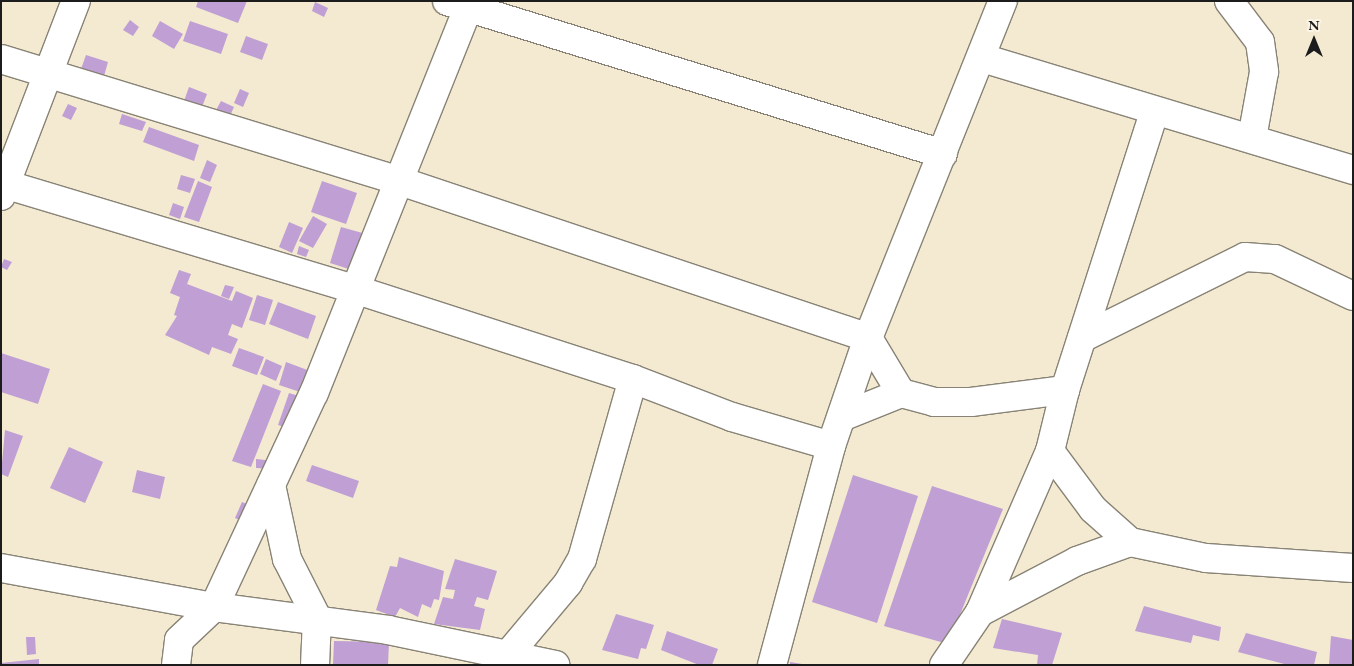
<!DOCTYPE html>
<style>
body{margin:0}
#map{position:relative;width:1354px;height:666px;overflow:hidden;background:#f3ead1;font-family:"EB Garamond",serif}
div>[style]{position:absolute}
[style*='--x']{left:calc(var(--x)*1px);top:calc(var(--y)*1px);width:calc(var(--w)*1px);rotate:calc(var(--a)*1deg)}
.building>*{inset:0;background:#bf9fd4}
.roads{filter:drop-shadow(1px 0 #888376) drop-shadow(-1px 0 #888376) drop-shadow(0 1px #888376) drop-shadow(0 -1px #888376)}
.minor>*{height:28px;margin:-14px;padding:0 14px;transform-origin:14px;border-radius:14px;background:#fff}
span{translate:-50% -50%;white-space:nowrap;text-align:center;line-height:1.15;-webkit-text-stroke:5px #fcf5e5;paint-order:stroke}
.frame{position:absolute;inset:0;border:2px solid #1c1c1c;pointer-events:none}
.north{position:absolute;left:1289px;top:15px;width:50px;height:50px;-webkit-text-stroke:4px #fcf5e5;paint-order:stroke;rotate:0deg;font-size:14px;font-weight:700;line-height:20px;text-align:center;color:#1c1c1c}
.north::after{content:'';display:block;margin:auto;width:18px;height:22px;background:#1c1c1c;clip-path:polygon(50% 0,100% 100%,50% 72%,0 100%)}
</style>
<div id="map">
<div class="building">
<i style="clip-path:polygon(198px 1px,247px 1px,238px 23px,196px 7px)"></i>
<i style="clip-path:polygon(315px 2px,328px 8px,324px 17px,312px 11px)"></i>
<i style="clip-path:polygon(130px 20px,139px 27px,133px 36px,123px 30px)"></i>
<i style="clip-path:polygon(160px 21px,183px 34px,174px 49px,152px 36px)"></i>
<i style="clip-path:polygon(190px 21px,228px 34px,221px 54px,183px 41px)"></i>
<i style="clip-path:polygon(246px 36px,268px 44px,262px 60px,240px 52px)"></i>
<i style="clip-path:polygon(86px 55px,108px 62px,104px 76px,81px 69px)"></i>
<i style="clip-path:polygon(189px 87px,207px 94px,202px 107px,184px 101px)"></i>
<i style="clip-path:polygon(240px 89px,249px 93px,243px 107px,234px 103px)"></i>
<i style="clip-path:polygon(221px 101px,234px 107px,229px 118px,215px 112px)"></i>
<i style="clip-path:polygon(68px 104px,77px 108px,71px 120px,62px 116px)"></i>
<i style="clip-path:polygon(122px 114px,146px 122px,142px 131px,119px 124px)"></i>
<i style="clip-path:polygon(149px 127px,199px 145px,194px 161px,143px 142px)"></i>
<i style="clip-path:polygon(207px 160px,217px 165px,210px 182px,200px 178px)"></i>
<i style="clip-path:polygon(181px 175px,195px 179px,190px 193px,177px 189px)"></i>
<i style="clip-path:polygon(198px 181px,212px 187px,199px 222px,184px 217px)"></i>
<i style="clip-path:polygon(322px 181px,357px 193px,346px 224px,311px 212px)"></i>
<i style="clip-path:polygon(173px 203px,184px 207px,180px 219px,169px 215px)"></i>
<i style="clip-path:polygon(313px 216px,327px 224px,313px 248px,299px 241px)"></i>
<i style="clip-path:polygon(289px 222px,303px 228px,292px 253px,279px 247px)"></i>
<i style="clip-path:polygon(341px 227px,366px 234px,355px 271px,330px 263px)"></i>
<i style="clip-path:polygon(299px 246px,309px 250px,306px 257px,297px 254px)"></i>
<i style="clip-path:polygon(4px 259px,12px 262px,7px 270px,1px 267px)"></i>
<i style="clip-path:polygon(179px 270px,191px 274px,187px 284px,232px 301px,236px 291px,253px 298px,242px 328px,232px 324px,228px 335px,238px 339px,231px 354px,212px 347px,209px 355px,165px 335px,177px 316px,174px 315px,180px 297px,170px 293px)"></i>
<i style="clip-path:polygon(225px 285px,234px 287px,229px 299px,221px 296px)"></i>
<i style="clip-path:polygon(257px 295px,273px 300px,265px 325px,249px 320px)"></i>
<i style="clip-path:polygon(278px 302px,316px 316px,308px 339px,269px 324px)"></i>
<i style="clip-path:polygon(239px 348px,264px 357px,257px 375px,232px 366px)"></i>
<i style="clip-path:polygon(1px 353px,50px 369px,38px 404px,1px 392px)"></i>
<i style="clip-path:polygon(266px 359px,282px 366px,276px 381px,260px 374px)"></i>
<i style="clip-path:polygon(286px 362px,310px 371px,303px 393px,279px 385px)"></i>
<i style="clip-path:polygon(263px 384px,281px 391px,251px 467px,232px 461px)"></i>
<i style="clip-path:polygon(289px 393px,302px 397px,291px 429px,278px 425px)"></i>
<i style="clip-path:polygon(5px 430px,23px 436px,8px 477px,1px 474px)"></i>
<i style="clip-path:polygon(69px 447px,103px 462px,85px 503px,50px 488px)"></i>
<i style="clip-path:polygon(256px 459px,275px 461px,274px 469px,256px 468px)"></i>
<i style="clip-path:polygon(312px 465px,359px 481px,353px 498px,306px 481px)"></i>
<i style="clip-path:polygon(137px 470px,165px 477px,160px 499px,132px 492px)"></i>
<i style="clip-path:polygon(853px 475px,918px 496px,877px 623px,812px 602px)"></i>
<i style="clip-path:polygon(932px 486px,1003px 509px,948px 644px,884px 626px)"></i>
<i style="clip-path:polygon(242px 502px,255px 508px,248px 524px,235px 518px)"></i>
<i style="clip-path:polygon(399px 557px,444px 571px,439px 600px,434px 599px,431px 608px,422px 604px,418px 617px,400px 608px,395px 617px,376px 610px,390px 566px,397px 567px)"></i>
<i style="clip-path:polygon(455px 559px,497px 571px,488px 600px,477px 597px,474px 606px,485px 609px,480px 630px,434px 624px,443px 597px,453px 599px,455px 590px,445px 589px)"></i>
<i style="clip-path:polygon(1144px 606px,1221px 627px,1219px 641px,1193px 635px,1191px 643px,1135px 631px)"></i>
<i style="clip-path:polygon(616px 614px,654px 625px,646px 649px,641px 648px,638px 659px,602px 650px)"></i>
<i style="clip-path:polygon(1002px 619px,1062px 633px,1052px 665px,1037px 665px,1038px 655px,993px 648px)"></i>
<i style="clip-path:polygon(667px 631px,718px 649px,712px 665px,699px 665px,661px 650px)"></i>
<i style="clip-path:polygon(1246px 633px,1317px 652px,1314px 665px,1288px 665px,1238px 652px)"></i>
<i style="clip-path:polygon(1331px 636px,1353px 640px,1353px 665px,1329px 665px)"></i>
<i style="clip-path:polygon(26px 637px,35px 637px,36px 654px,27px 655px)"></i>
<i style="clip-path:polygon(334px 641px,389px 642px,388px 665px,333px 665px)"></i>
<i style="clip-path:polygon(39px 659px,39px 665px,1px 665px,1px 663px)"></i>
<i style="clip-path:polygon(790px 662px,802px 664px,802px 665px,790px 665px)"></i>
</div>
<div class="roads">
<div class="minor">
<i style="--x:447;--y:1;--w:519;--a:17.14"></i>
<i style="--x:1229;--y:1;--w:51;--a:52.9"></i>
<i style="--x:1260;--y:42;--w:30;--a:82"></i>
<i style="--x:1264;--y:72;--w:67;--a:100.3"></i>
<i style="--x:982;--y:58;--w:388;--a:16.8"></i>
<i style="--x:1;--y:59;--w:414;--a:17"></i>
<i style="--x:397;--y:180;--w:497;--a:18.5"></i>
<i style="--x:868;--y:338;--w:64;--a:59"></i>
<i style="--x:901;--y:393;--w:34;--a:15"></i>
<i style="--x:934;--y:402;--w:37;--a:0"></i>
<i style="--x:971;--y:402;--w:95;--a:-7.3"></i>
<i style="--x:1;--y:183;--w:369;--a:16.7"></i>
<i style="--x:354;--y:289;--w:293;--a:17.9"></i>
<i style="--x:633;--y:379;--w:106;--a:21"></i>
<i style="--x:732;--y:417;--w:103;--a:16.3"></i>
<i style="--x:1;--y:196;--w:209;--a:-69"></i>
<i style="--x:1082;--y:338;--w:182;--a:-26.4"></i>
<i style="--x:1245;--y:257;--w:30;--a:4"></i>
<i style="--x:1275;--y:259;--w:86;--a:25.4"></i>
<i style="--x:844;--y:416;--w:61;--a:-22"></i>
<i style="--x:1050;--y:451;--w:72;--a:53.4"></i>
<i style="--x:1093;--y:509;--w:50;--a:41.7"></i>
<i style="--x:271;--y:485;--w:76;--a:77.8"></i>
<i style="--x:287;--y:559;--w:66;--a:63"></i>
<i style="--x:317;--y:618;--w:47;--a:92.4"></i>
<i style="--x:1;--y:568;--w:217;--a:10.4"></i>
<i style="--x:214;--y:607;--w:176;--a:7.5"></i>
<i style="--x:388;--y:630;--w:171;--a:11.8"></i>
<i style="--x:980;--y:612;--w:110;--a:-27.7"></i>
<i style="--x:1077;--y:561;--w:56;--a:-19.7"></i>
<i style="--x:1130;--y:542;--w:78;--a:11.9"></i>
<i style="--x:1206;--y:558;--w:147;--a:3.9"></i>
<i style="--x:176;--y:665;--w:25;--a:-83"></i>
<i style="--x:179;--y:640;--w:48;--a:-43.3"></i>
<i style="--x:214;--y:607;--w:236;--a:-65"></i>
<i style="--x:314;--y:393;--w:422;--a:-68.2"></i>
<i style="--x:505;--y:665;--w:8;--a:-83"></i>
<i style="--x:506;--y:657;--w:97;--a:-50"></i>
<i style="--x:568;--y:583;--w:28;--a:-60"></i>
<i style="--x:582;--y:559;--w:187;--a:-74.2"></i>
<i style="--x:772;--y:665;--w:227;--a:-74.9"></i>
<i style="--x:831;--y:446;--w:114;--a:-71.1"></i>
<i style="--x:868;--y:338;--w:363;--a:-68.2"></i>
<i style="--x:944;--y:665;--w:64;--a:-55.8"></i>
<i style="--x:980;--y:612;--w:176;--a:-66.5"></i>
<i style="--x:1050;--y:451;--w:63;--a:-76.2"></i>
<i style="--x:1065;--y:390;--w:292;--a:-72.2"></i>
</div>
</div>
<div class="frame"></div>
<div class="north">N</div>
</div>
